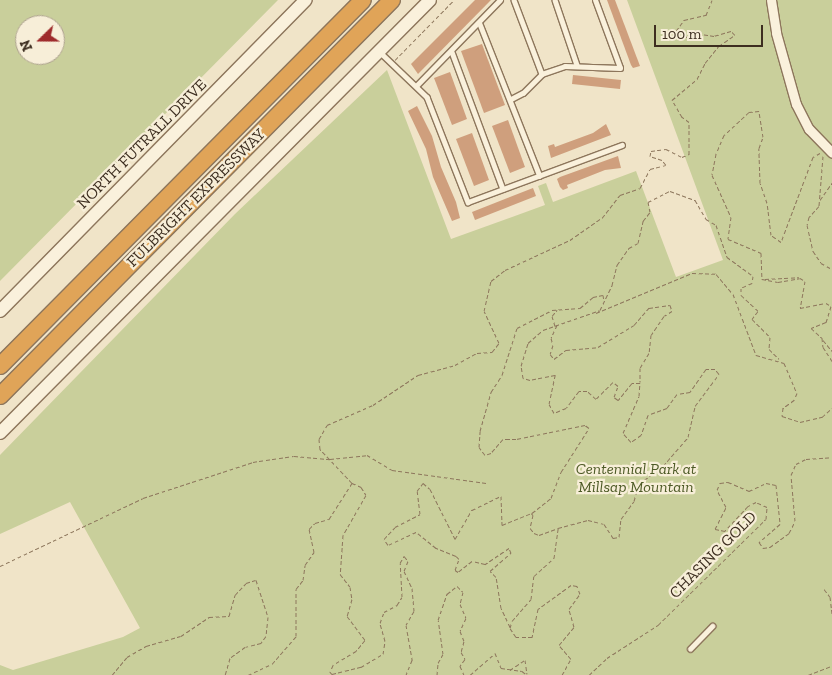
<!DOCTYPE html>
<style>
body{margin:0}
#map{position:relative;width:832px;height:675px;overflow:hidden;background:#f0e4c8;font-family:"Zilla Slab",serif}
div>[style]{position:absolute}
[style*='--x']{left:calc(var(--x)*1px);top:calc(var(--y)*1px);width:calc(var(--w)*1px);rotate:calc(var(--a)*1deg)}
.green>*{inset:0;background:#c9cf9b}
.building>*{inset:0;background:#cf9f7d}
.path>*{height:1px;margin-top:-0.5px;transform-origin:0;background:repeating-linear-gradient(90deg,#8d765c 0 4px,transparent 0 6.5px)}
.roads{filter:drop-shadow(1px 0 #8d765c) drop-shadow(-1px 0 #8d765c) drop-shadow(0 1px #8d765c) drop-shadow(0 -1px #8d765c)}
.lane>*{height:4.5px;margin:-2.25px;padding:0 2.25px;transform-origin:2.25px;border-radius:2.25px;background:#faf1dc}
.street>*{height:9px;margin:-4.5px;padding:0 4.5px;transform-origin:4.5px;border-radius:4.5px;background:#faf1dc}
.secondary>*{height:12px;margin:-6px;padding:0 6px;transform-origin:6px;border-radius:6px;background:#faf1dc}
.highway>*{height:16px;margin:-8px;padding:0 8px;transform-origin:8px;border-radius:8px;background:#e0a458}
span{translate:-50% -50%;white-space:nowrap;text-align:center;line-height:1.15;-webkit-text-stroke:4.5px #f7eed8;paint-order:stroke}
.street-label{font-size:16px;color:#3d2e20}
.park-label{font-size:16px;color:#4d5a26;font-style:italic}
.north{position:absolute;left:15px;top:15px;width:50px;height:50px;box-sizing:border-box;background:#f7eed8;border:1px solid #ada18e;border-radius:50%;rotate:248deg;font-size:14px;font-weight:700;line-height:20px;text-align:center;color:#3d2e20}
.north::after{content:'';display:block;margin:auto;width:18px;height:22px;background:#9e2a2b;clip-path:polygon(50% 0,100% 100%,50% 72%,0 100%)}
.scale{position:absolute;left:654px;top:25px;width:109px;height:22px;box-sizing:border-box;border:2px solid #3d2e20;border-top:0;padding-left:6px;font-size:15px;line-height:18px;white-space:nowrap;color:#3d2e20;-webkit-text-stroke:4px #f7eed8;paint-order:stroke}
</style>
<div id="map">
<div class="green">
<i style="clip-path:polygon(evenodd,0 0,278px 0,0 281px,0 0,25px 25px,55px 25px,55px 55px,25px 55px,25px 25px)"></i>
<i style="clip-path:polygon(627px 0,832px 0,832px 675px,0 675px,0 665px,13px 670px,123px 637px,140px 628px,70px 502px,0 534px,0 455px,235px 214px,387px 70px,451px 239px,545px 205px,538px 186px,546px 183px,553px 202px,636px 171px,676px 277px,723px 260px)"></i>
</div>
<div class="building">
<i style="clip-path:polygon(475px 0,491px 0,418px 74px,411px 64px)"></i>
<i style="clip-path:polygon(607px 0,615px 0,640px 66px,633px 68px,631px 65px)"></i>
<i style="clip-path:polygon(482px 44px,505px 105px,484px 113px,461px 51px)"></i>
<i style="clip-path:polygon(450px 72px,467px 119px,452px 125px,434px 78px)"></i>
<i style="clip-path:polygon(573px 75px,621px 80px,620px 89px,572px 84px)"></i>
<i style="clip-path:polygon(417px 106px,432px 136px,441px 167px,456px 202px,460px 218px,452px 221px,433px 177px,426px 149px,408px 111px)"></i>
<i style="clip-path:polygon(508px 120px,525px 167px,510px 173px,492px 126px)"></i>
<i style="clip-path:polygon(606px 124px,611px 135px,551px 158px,548px 146px,554px 144px,555px 147px,593px 133px)"></i>
<i style="clip-path:polygon(472px 133px,489px 180px,474px 186px,456px 139px)"></i>
<i style="clip-path:polygon(618px 156px,621px 168px,605px 170px,567px 185px,568px 188px,563px 190px,560px 187px,557px 179px,560px 177px)"></i>
<i style="clip-path:polygon(533px 188px,536px 196px,475px 220px,472px 212px)"></i>
</div>
<div class="path">
<i style="--x:395;--y:60;--w:84;--a:-45.5"></i>
<i style="--x:820;--y:153;--w:8;--a:150"></i>
<i style="--x:813;--y:157;--w:91;--a:110.6"></i>
<i style="--x:781;--y:242;--w:12;--a:-145"></i>
<i style="--x:771;--y:235;--w:32;--a:-97"></i>
<i style="--x:767;--y:203;--w:21;--a:-109"></i>
<i style="--x:760;--y:183;--w:35;--a:-92"></i>
<i style="--x:759;--y:148;--w:12;--a:-70"></i>
<i style="--x:763;--y:137;--w:26;--a:-99"></i>
<i style="--x:759;--y:111;--w:10;--a:174"></i>
<i style="--x:749;--y:112;--w:34;--a:137"></i>
<i style="--x:724;--y:135;--w:21;--a:113"></i>
<i style="--x:716;--y:154;--w:21;--a:101"></i>
<i style="--x:712;--y:175;--w:46;--a:65.7"></i>
<i style="--x:731;--y:217;--w:22;--a:98"></i>
<i style="--x:728;--y:239;--w:36;--a:23"></i>
<i style="--x:761;--y:253;--w:26;--a:88"></i>
<i style="--x:762;--y:279;--w:16;--a:11"></i>
<i style="--x:778;--y:282;--w:22;--a:-10"></i>
<i style="--x:800;--y:278;--w:6;--a:31"></i>
<i style="--x:805;--y:281;--w:27;--a:100"></i>
<i style="--x:800;--y:308;--w:26;--a:-11"></i>
<i style="--x:826;--y:303;--w:6;--a:31"></i>
<i style="--x:831;--y:306;--w:17;--a:107"></i>
<i style="--x:826;--y:322;--w:16;--a:158"></i>
<i style="--x:811;--y:328;--w:15;--a:42"></i>
<i style="--x:822;--y:338;--w:9;--a:84"></i>
<i style="--x:823;--y:347;--w:17;--a:57"></i>
<i style="--x:823;--y:156;--w:50;--a:94.6"></i>
<i style="--x:819;--y:206;--w:15;--a:132"></i>
<i style="--x:809;--y:217;--w:8;--a:104"></i>
<i style="--x:807;--y:225;--w:27;--a:77"></i>
<i style="--x:813;--y:251;--w:14;--a:56"></i>
<i style="--x:821;--y:263;--w:13;--a:29"></i>
<i style="--x:820;--y:200;--w:21;--a:-55"></i>
<i style="--x:765;--y:279;--w:34;--a:-3"></i>
<i style="--x:596;--y:313;--w:104;--a:-22.6"></i>
<i style="--x:692;--y:273;--w:24;--a:2"></i>
<i style="--x:716;--y:274;--w:26;--a:50"></i>
<i style="--x:733;--y:294;--w:65;--a:69.3"></i>
<i style="--x:756;--y:355;--w:29;--a:16"></i>
<i style="--x:784;--y:363;--w:33;--a:67"></i>
<i style="--x:797;--y:393;--w:8;--a:113"></i>
<i style="--x:794;--y:400;--w:14;--a:144"></i>
<i style="--x:783;--y:408;--w:8;--a:97"></i>
<i style="--x:782;--y:416;--w:19;--a:18"></i>
<i style="--x:800;--y:422;--w:23;--a:-13"></i>
<i style="--x:822;--y:417;--w:13;--a:-42"></i>
<i style="--x:557;--y:325;--w:14;--a:115"></i>
<i style="--x:551;--y:338;--w:7;--a:74"></i>
<i style="--x:553;--y:345;--w:9;--a:108"></i>
<i style="--x:550;--y:354;--w:6;--a:51"></i>
<i style="--x:554;--y:359;--w:15;--a:-37"></i>
<i style="--x:566;--y:350;--w:32;--a:-5"></i>
<i style="--x:598;--y:347;--w:42;--a:-31.4"></i>
<i style="--x:634;--y:325;--w:23;--a:-49"></i>
<i style="--x:649;--y:308;--w:21;--a:-8"></i>
<i style="--x:670;--y:305;--w:6;--a:72"></i>
<i style="--x:672;--y:311;--w:9;--a:148"></i>
<i style="--x:664;--y:316;--w:23;--a:124"></i>
<i style="--x:651;--y:335;--w:18;--a:96"></i>
<i style="--x:649;--y:353;--w:17;--a:121"></i>
<i style="--x:640;--y:368;--w:14;--a:90"></i>
<i style="--x:555;--y:326;--w:10;--a:-107"></i>
<i style="--x:552;--y:316;--w:8;--a:-50"></i>
<i style="--x:823;--y:340;--w:14;--a:51"></i>
<i style="--x:352;--y:483;--w:47;--a:-133.3"></i>
<i style="--x:320;--y:449;--w:10;--a:-96"></i>
<i style="--x:319;--y:439;--w:16;--a:-60"></i>
<i style="--x:327;--y:425;--w:50;--a:-23.5"></i>
<i style="--x:373;--y:405;--w:54;--a:-33.7"></i>
<i style="--x:418;--y:375;--w:38;--a:-15"></i>
<i style="--x:455;--y:365;--w:25;--a:-29"></i>
<i style="--x:477;--y:353;--w:15;--a:-4"></i>
<i style="--x:492;--y:352;--w:11;--a:-52"></i>
<i style="--x:499;--y:343;--w:35;--a:-115"></i>
<i style="--x:484;--y:311;--w:31;--a:-77"></i>
<i style="--x:491;--y:281;--w:18;--a:-38"></i>
<i style="--x:505;--y:270;--w:72;--a:-24.8"></i>
<i style="--x:570;--y:240;--w:39;--a:-35"></i>
<i style="--x:602;--y:218;--w:29;--a:-52"></i>
<i style="--x:620;--y:195;--w:21;--a:-19"></i>
<i style="--x:640;--y:188;--w:21;--a:-62"></i>
<i style="--x:650;--y:169;--w:16;--a:-14"></i>
<i style="--x:666;--y:165;--w:6;--a:-129"></i>
<i style="--x:662;--y:160;--w:13;--a:-162"></i>
<i style="--x:650;--y:156;--w:5;--a:-79"></i>
<i style="--x:651;--y:151;--w:15;--a:-8"></i>
<i style="--x:666;--y:149;--w:18;--a:27"></i>
<i style="--x:682;--y:157;--w:8;--a:-23"></i>
<i style="--x:689;--y:154;--w:32;--a:-90"></i>
<i style="--x:689;--y:122;--w:9;--a:-144"></i>
<i style="--x:682;--y:117;--w:20;--a:-120"></i>
<i style="--x:672;--y:100;--w:33;--a:-40"></i>
<i style="--x:697;--y:79;--w:18;--a:-63"></i>
<i style="--x:705;--y:63;--w:22;--a:-51"></i>
<i style="--x:719;--y:46;--w:19;--a:-35"></i>
<i style="--x:735;--y:35;--w:6;--a:-135"></i>
<i style="--x:731;--y:31;--w:18;--a:164"></i>
<i style="--x:714;--y:36;--w:18;--a:-171"></i>
<i style="--x:696;--y:33;--w:18;--a:158"></i>
<i style="--x:679;--y:40;--w:9;--a:-108"></i>
<i style="--x:676;--y:31;--w:14;--a:-54"></i>
<i style="--x:684;--y:20;--w:23;--a:-13"></i>
<i style="--x:706;--y:15;--w:16;--a:-68"></i>
<i style="--x:532;--y:513;--w:24;--a:-38"></i>
<i style="--x:551;--y:498;--w:28;--a:-69"></i>
<i style="--x:561;--y:472;--w:52;--a:-57.5"></i>
<i style="--x:589;--y:428;--w:5;--a:-143"></i>
<i style="--x:585;--y:425;--w:70;--a:168.5"></i>
<i style="--x:516;--y:439;--w:13;--a:180"></i>
<i style="--x:503;--y:439;--w:18;--a:131"></i>
<i style="--x:491;--y:453;--w:6;--a:162"></i>
<i style="--x:485;--y:455;--w:10;--a:-127"></i>
<i style="--x:479;--y:447;--w:16;--a:-86"></i>
<i style="--x:480;--y:431;--w:41;--a:-74.2"></i>
<i style="--x:491;--y:392;--w:20;--a:-57"></i>
<i style="--x:502;--y:375;--w:49;--a:-72.3"></i>
<i style="--x:517;--y:328;--w:39;--a:-27"></i>
<i style="--x:552;--y:310;--w:28;--a:-4"></i>
<i style="--x:580;--y:308;--w:17;--a:-40"></i>
<i style="--x:593;--y:297;--w:10;--a:-11"></i>
<i style="--x:603;--y:295;--w:6;--a:81"></i>
<i style="--x:0;--y:566;--w:158;--a:-25.4"></i>
<i style="--x:143;--y:498;--w:116;--a:-18.1"></i>
<i style="--x:253;--y:462;--w:41;--a:-8.3"></i>
<i style="--x:294;--y:456;--w:36;--a:5"></i>
<i style="--x:330;--y:459;--w:37;--a:-6"></i>
<i style="--x:367;--y:455;--w:29;--a:31"></i>
<i style="--x:392;--y:470;--w:95;--a:7.9"></i>
<i style="--x:824;--y:589;--w:10;--a:53"></i>
<i style="--x:830;--y:597;--w:17;--a:83"></i>
<i style="--x:510;--y:627;--w:21;--a:-115"></i>
<i style="--x:501;--y:608;--w:31;--a:-99"></i>
<i style="--x:496;--y:577;--w:8;--a:-135"></i>
<i style="--x:490;--y:571;--w:28;--a:-41"></i>
<i style="--x:511;--y:553;--w:5;--a:-112"></i>
<i style="--x:509;--y:548;--w:29;--a:146"></i>
<i style="--x:485;--y:564;--w:13;--a:-167"></i>
<i style="--x:472;--y:561;--w:18;--a:142"></i>
<i style="--x:458;--y:572;--w:4;--a:-146"></i>
<i style="--x:455;--y:570;--w:12;--a:-70"></i>
<i style="--x:459;--y:559;--w:4;--a:-135"></i>
<i style="--x:456;--y:556;--w:22;--a:-158"></i>
<i style="--x:436;--y:548;--w:26;--a:-141"></i>
<i style="--x:416;--y:532;--w:31;--a:155"></i>
<i style="--x:388;--y:545;--w:7;--a:-124"></i>
<i style="--x:384;--y:539;--w:16;--a:-47"></i>
<i style="--x:395;--y:527;--w:28;--a:-27"></i>
<i style="--x:420;--y:514;--w:23;--a:-97"></i>
<i style="--x:417;--y:491;--w:10;--a:-53"></i>
<i style="--x:423;--y:483;--w:9;--a:41"></i>
<i style="--x:430;--y:489;--w:56;--a:63.4"></i>
<i style="--x:455;--y:539;--w:34;--a:-60"></i>
<i style="--x:472;--y:510;--w:32;--a:-26"></i>
<i style="--x:501;--y:496;--w:29;--a:88"></i>
<i style="--x:502;--y:525;--w:31;--a:-22"></i>
<i style="--x:531;--y:513;--w:3;--a:45"></i>
<i style="--x:533;--y:515;--w:13;--a:103"></i>
<i style="--x:530;--y:528;--w:6;--a:51"></i>
<i style="--x:534;--y:533;--w:5;--a:22"></i>
<i style="--x:539;--y:535;--w:20;--a:-20"></i>
<i style="--x:510;--y:670;--w:18;--a:-34"></i>
<i style="--x:525;--y:660;--w:14;--a:82"></i>
<i style="--x:112;--y:675;--w:23;--a:-50"></i>
<i style="--x:127;--y:657;--w:22;--a:-30"></i>
<i style="--x:146;--y:646;--w:36;--a:-16"></i>
<i style="--x:181;--y:636;--w:34;--a:-34"></i>
<i style="--x:209;--y:617;--w:20;--a:-3"></i>
<i style="--x:229;--y:616;--w:22;--a:-74"></i>
<i style="--x:235;--y:595;--w:16;--a:-47"></i>
<i style="--x:246;--y:583;--w:10;--a:-17"></i>
<i style="--x:256;--y:580;--w:39;--a:72"></i>
<i style="--x:268;--y:617;--w:19;--a:96"></i>
<i style="--x:266;--y:636;--w:9;--a:126"></i>
<i style="--x:261;--y:643;--w:16;--a:166"></i>
<i style="--x:245;--y:647;--w:19;--a:144"></i>
<i style="--x:230;--y:658;--w:18;--a:106"></i>
<i style="--x:248;--y:675;--w:26;--a:-25"></i>
<i style="--x:272;--y:664;--w:37;--a:-49"></i>
<i style="--x:296;--y:636;--w:47;--a:-90"></i>
<i style="--x:296;--y:589;--w:11;--a:-52"></i>
<i style="--x:303;--y:580;--w:15;--a:-82"></i>
<i style="--x:305;--y:565;--w:16;--a:-55"></i>
<i style="--x:314;--y:552;--w:24;--a:-102"></i>
<i style="--x:309;--y:529;--w:8;--a:-45"></i>
<i style="--x:315;--y:523;--w:15;--a:-16"></i>
<i style="--x:329;--y:519;--w:43;--a:-57.4"></i>
<i style="--x:352;--y:483;--w:10;--a:24"></i>
<i style="--x:361;--y:487;--w:9;--a:58"></i>
<i style="--x:366;--y:495;--w:46;--a:119.9"></i>
<i style="--x:343;--y:535;--w:39;--a:94"></i>
<i style="--x:340;--y:574;--w:16;--a:52"></i>
<i style="--x:350;--y:587;--w:12;--a:81"></i>
<i style="--x:352;--y:599;--w:18;--a:106"></i>
<i style="--x:347;--y:616;--w:30;--a:53"></i>
<i style="--x:365;--y:640;--w:14;--a:129"></i>
<i style="--x:356;--y:651;--w:27;--a:149"></i>
<i style="--x:333;--y:665;--w:8;--a:113"></i>
<i style="--x:330;--y:672;--w:3;--a:45"></i>
<i style="--x:332;--y:674;--w:30;--a:-14"></i>
<i style="--x:361;--y:667;--w:26;--a:-31"></i>
<i style="--x:383;--y:654;--w:13;--a:-81"></i>
<i style="--x:385;--y:641;--w:19;--a:-106"></i>
<i style="--x:380;--y:623;--w:12;--a:-70"></i>
<i style="--x:384;--y:612;--w:15;--a:-28"></i>
<i style="--x:397;--y:605;--w:9;--a:-58"></i>
<i style="--x:402;--y:597;--w:34;--a:-93"></i>
<i style="--x:400;--y:563;--w:8;--a:-60"></i>
<i style="--x:404;--y:556;--w:6;--a:51"></i>
<i style="--x:408;--y:561;--w:11;--a:112"></i>
<i style="--x:404;--y:571;--w:19;--a:65"></i>
<i style="--x:412;--y:588;--w:23;--a:85"></i>
<i style="--x:414;--y:611;--w:16;--a:120"></i>
<i style="--x:406;--y:625;--w:36;--a:80"></i>
<i style="--x:412;--y:660;--w:16;--a:112"></i>
<i style="--x:437;--y:675;--w:12;--a:-85"></i>
<i style="--x:438;--y:663;--w:10;--a:-61"></i>
<i style="--x:443;--y:654;--w:34;--a:-98"></i>
<i style="--x:438;--y:620;--w:28;--a:-71"></i>
<i style="--x:447;--y:594;--w:13;--a:-39"></i>
<i style="--x:457;--y:586;--w:8;--a:45"></i>
<i style="--x:463;--y:592;--w:12;--a:104"></i>
<i style="--x:460;--y:604;--w:15;--a:67"></i>
<i style="--x:466;--y:618;--w:14;--a:115"></i>
<i style="--x:460;--y:631;--w:11;--a:68"></i>
<i style="--x:464;--y:641;--w:11;--a:105"></i>
<i style="--x:461;--y:652;--w:8;--a:60"></i>
<i style="--x:465;--y:659;--w:9;--a:126"></i>
<i style="--x:460;--y:666;--w:10;--a:66"></i>
<i style="--x:470;--y:675;--w:33;--a:-41"></i>
<i style="--x:495;--y:653;--w:16;--a:68"></i>
<i style="--x:501;--y:668;--w:21;--a:8"></i>
<i style="--x:522;--y:671;--w:6;--a:39"></i>
<i style="--x:562;--y:675;--w:18;--a:-61"></i>
<i style="--x:571;--y:659;--w:18;--a:-131"></i>
<i style="--x:559;--y:645;--w:23;--a:-50"></i>
<i style="--x:574;--y:627;--w:19;--a:-106"></i>
<i style="--x:569;--y:609;--w:19;--a:-54"></i>
<i style="--x:580;--y:594;--w:9;--a:-111"></i>
<i style="--x:577;--y:586;--w:6;--a:-171"></i>
<i style="--x:571;--y:585;--w:41;--a:144"></i>
<i style="--x:538;--y:609;--w:29;--a:102"></i>
<i style="--x:532;--y:637;--w:16;--a:180"></i>
<i style="--x:516;--y:637;--w:11;--a:-124"></i>
<i style="--x:510;--y:628;--w:7;--a:-74"></i>
<i style="--x:512;--y:621;--w:29;--a:-49"></i>
<i style="--x:531;--y:599;--w:23;--a:-83"></i>
<i style="--x:534;--y:576;--w:27;--a:-42"></i>
<i style="--x:554;--y:558;--w:30;--a:-82"></i>
<i style="--x:558;--y:528;--w:31;--a:-15"></i>
<i style="--x:588;--y:520;--w:16;--a:14"></i>
<i style="--x:604;--y:524;--w:17;--a:57"></i>
<i style="--x:613;--y:538;--w:6;--a:-9"></i>
<i style="--x:619;--y:537;--w:18;--a:-84"></i>
<i style="--x:621;--y:519;--w:22;--a:-54"></i>
<i style="--x:634;--y:501;--w:18;--a:-74"></i>
<i style="--x:639;--y:484;--w:30;--a:-37"></i>
<i style="--x:663;--y:466;--w:38;--a:-49"></i>
<i style="--x:688;--y:437;--w:32;--a:-77"></i>
<i style="--x:695;--y:406;--w:40;--a:-53"></i>
<i style="--x:719;--y:374;--w:6;--a:-129"></i>
<i style="--x:715;--y:369;--w:9;--a:180"></i>
<i style="--x:706;--y:369;--w:28;--a:125"></i>
<i style="--x:690;--y:392;--w:13;--a:171"></i>
<i style="--x:677;--y:394;--w:17;--a:126"></i>
<i style="--x:667;--y:408;--w:20;--a:160"></i>
<i style="--x:648;--y:415;--w:21;--a:109"></i>
<i style="--x:641;--y:435;--w:12;--a:145"></i>
<i style="--x:631;--y:442;--w:12;--a:-132"></i>
<i style="--x:623;--y:433;--w:40;--a:-66.6"></i>
<i style="--x:639;--y:396;--w:13;--a:-86"></i>
<i style="--x:640;--y:383;--w:8;--a:180"></i>
<i style="--x:632;--y:383;--w:22;--a:129"></i>
<i style="--x:618;--y:400;--w:5;--a:-143"></i>
<i style="--x:614;--y:397;--w:12;--a:-70"></i>
<i style="--x:618;--y:386;--w:6;--a:-141"></i>
<i style="--x:613;--y:382;--w:24;--a:135"></i>
<i style="--x:596;--y:399;--w:12;--a:-138"></i>
<i style="--x:587;--y:391;--w:8;--a:180"></i>
<i style="--x:579;--y:391;--w:21;--a:127"></i>
<i style="--x:566;--y:408;--w:13;--a:157"></i>
<i style="--x:554;--y:413;--w:10;--a:-119"></i>
<i style="--x:549;--y:404;--w:30;--a:-78"></i>
<i style="--x:555;--y:375;--w:25;--a:169"></i>
<i style="--x:530;--y:380;--w:7;--a:-164"></i>
<i style="--x:523;--y:378;--w:12;--a:-99"></i>
<i style="--x:521;--y:366;--w:24;--a:-73"></i>
<i style="--x:528;--y:343;--w:20;--a:-41"></i>
<i style="--x:543;--y:330;--w:60;--a:-19.3"></i>
<i style="--x:600;--y:310;--w:28;--a:-64"></i>
<i style="--x:612;--y:285;--w:21;--a:-76"></i>
<i style="--x:617;--y:265;--w:21;--a:-55"></i>
<i style="--x:629;--y:248;--w:10;--a:-29"></i>
<i style="--x:638;--y:243;--w:23;--a:-77"></i>
<i style="--x:643;--y:221;--w:11;--a:-52"></i>
<i style="--x:650;--y:212;--w:10;--a:-101"></i>
<i style="--x:648;--y:202;--w:25;--a:-27"></i>
<i style="--x:670;--y:191;--w:27;--a:20"></i>
<i style="--x:695;--y:200;--w:22;--a:60"></i>
<i style="--x:706;--y:219;--w:12;--a:31"></i>
<i style="--x:716;--y:225;--w:34;--a:71"></i>
<i style="--x:727;--y:257;--w:32;--a:36"></i>
<i style="--x:753;--y:276;--w:7;--a:98"></i>
<i style="--x:752;--y:283;--w:12;--a:156"></i>
<i style="--x:741;--y:288;--w:7;--a:90"></i>
<i style="--x:741;--y:295;--w:23;--a:43"></i>
<i style="--x:758;--y:311;--w:10;--a:127"></i>
<i style="--x:752;--y:319;--w:25;--a:45"></i>
<i style="--x:770;--y:337;--w:12;--a:95"></i>
<i style="--x:769;--y:349;--w:14;--a:45"></i>
<i style="--x:589;--y:675;--w:25;--a:-43"></i>
<i style="--x:607;--y:658;--w:61;--a:-32.9"></i>
<i style="--x:658;--y:625;--w:151;--a:-44.5"></i>
<i style="--x:766;--y:519;--w:12;--a:-85"></i>
<i style="--x:767;--y:507;--w:12;--a:-156"></i>
<i style="--x:756;--y:502;--w:9;--a:153"></i>
<i style="--x:748;--y:506;--w:34;--a:133"></i>
<i style="--x:725;--y:531;--w:10;--a:-169"></i>
<i style="--x:715;--y:529;--w:25;--a:-63"></i>
<i style="--x:726;--y:507;--w:19;--a:-118"></i>
<i style="--x:717;--y:490;--w:8;--a:-67"></i>
<i style="--x:720;--y:483;--w:8;--a:-7"></i>
<i style="--x:728;--y:482;--w:23;--a:23"></i>
<i style="--x:749;--y:491;--w:19;--a:-25"></i>
<i style="--x:766;--y:483;--w:10;--a:11"></i>
<i style="--x:776;--y:485;--w:39;--a:84"></i>
<i style="--x:780;--y:524;--w:28;--a:139"></i>
<i style="--x:759;--y:542;--w:7;--a:56"></i>
<i style="--x:763;--y:548;--w:7;--a:-8"></i>
<i style="--x:770;--y:547;--w:24;--a:-36"></i>
<i style="--x:789;--y:533;--w:13;--a:-63"></i>
<i style="--x:795;--y:521;--w:46;--a:-95"></i>
<i style="--x:791;--y:475;--w:12;--a:-66"></i>
<i style="--x:796;--y:464;--w:11;--a:-27"></i>
<i style="--x:806;--y:459;--w:26;--a:-4"></i>
<i style="--x:808;--y:675;--w:26;--a:-21"></i>
</div>
<div class="roads">
<div class="lane">
<i style="--x:514;--y:0;--w:79;--a:69.3"></i>
<i style="--x:555;--y:0;--w:69;--a:71.3"></i>
<i style="--x:480;--y:24;--w:163;--a:68.5"></i>
<i style="--x:380;--y:52;--w:65;--a:43.8"></i>
<i style="--x:427;--y:97;--w:113;--a:68.7"></i>
<i style="--x:468;--y:202;--w:164;--a:-20.3"></i>
<i style="--x:452;--y:52;--w:146;--a:69.6"></i>
<i style="--x:416;--y:86;--w:120;--a:-45.7"></i>
<i style="--x:511;--y:99;--w:13;--a:-27"></i>
<i style="--x:523;--y:93;--w:27;--a:-45"></i>
<i style="--x:542;--y:74;--w:24;--a:-19"></i>
<i style="--x:565;--y:66;--w:55;--a:2.1"></i>
<i style="--x:620;--y:68;--w:72;--a:-110.2"></i>
<i style="--x:690;--y:649;--w:32;--a:-46"></i>
</div>
<div class="street">
<i style="--x:771;--y:0;--w:33;--a:81"></i>
<i style="--x:776;--y:33;--w:74;--a:74.3"></i>
<i style="--x:796;--y:104;--w:28;--a:63"></i>
<i style="--x:809;--y:129;--w:33;--a:46"></i>
</div>
<div class="secondary">
<i style="--x:0;--y:311;--w:436;--a:-45.5"></i>
<i style="--x:0;--y:433;--w:610;--a:-45.2"></i>
</div>
<div class="highway">
<i style="--x:0;--y:366;--w:515;--a:-45.24"></i>
<i style="--x:0;--y:396;--w:557;--a:-45.29"></i>
</div>
</div>
<div class="street-label">
<span style="left:142px;top:144px;rotate:-45deg">NORTH FUTRALL DRIVE</span>
<span style="left:196px;top:198px;rotate:-45deg">FULBRIGHT EXPRESSWAY</span>
<span style="left:713px;top:555px;rotate:-45deg">CHASING GOLD</span>
</div>
<div class="park-label">
<span style="left:636px;top:478px">Centennial Park at<br>Millsap Mountain</span>
</div>
<div class="north">N</div>
<div class="scale">100 m</div>
</div>
